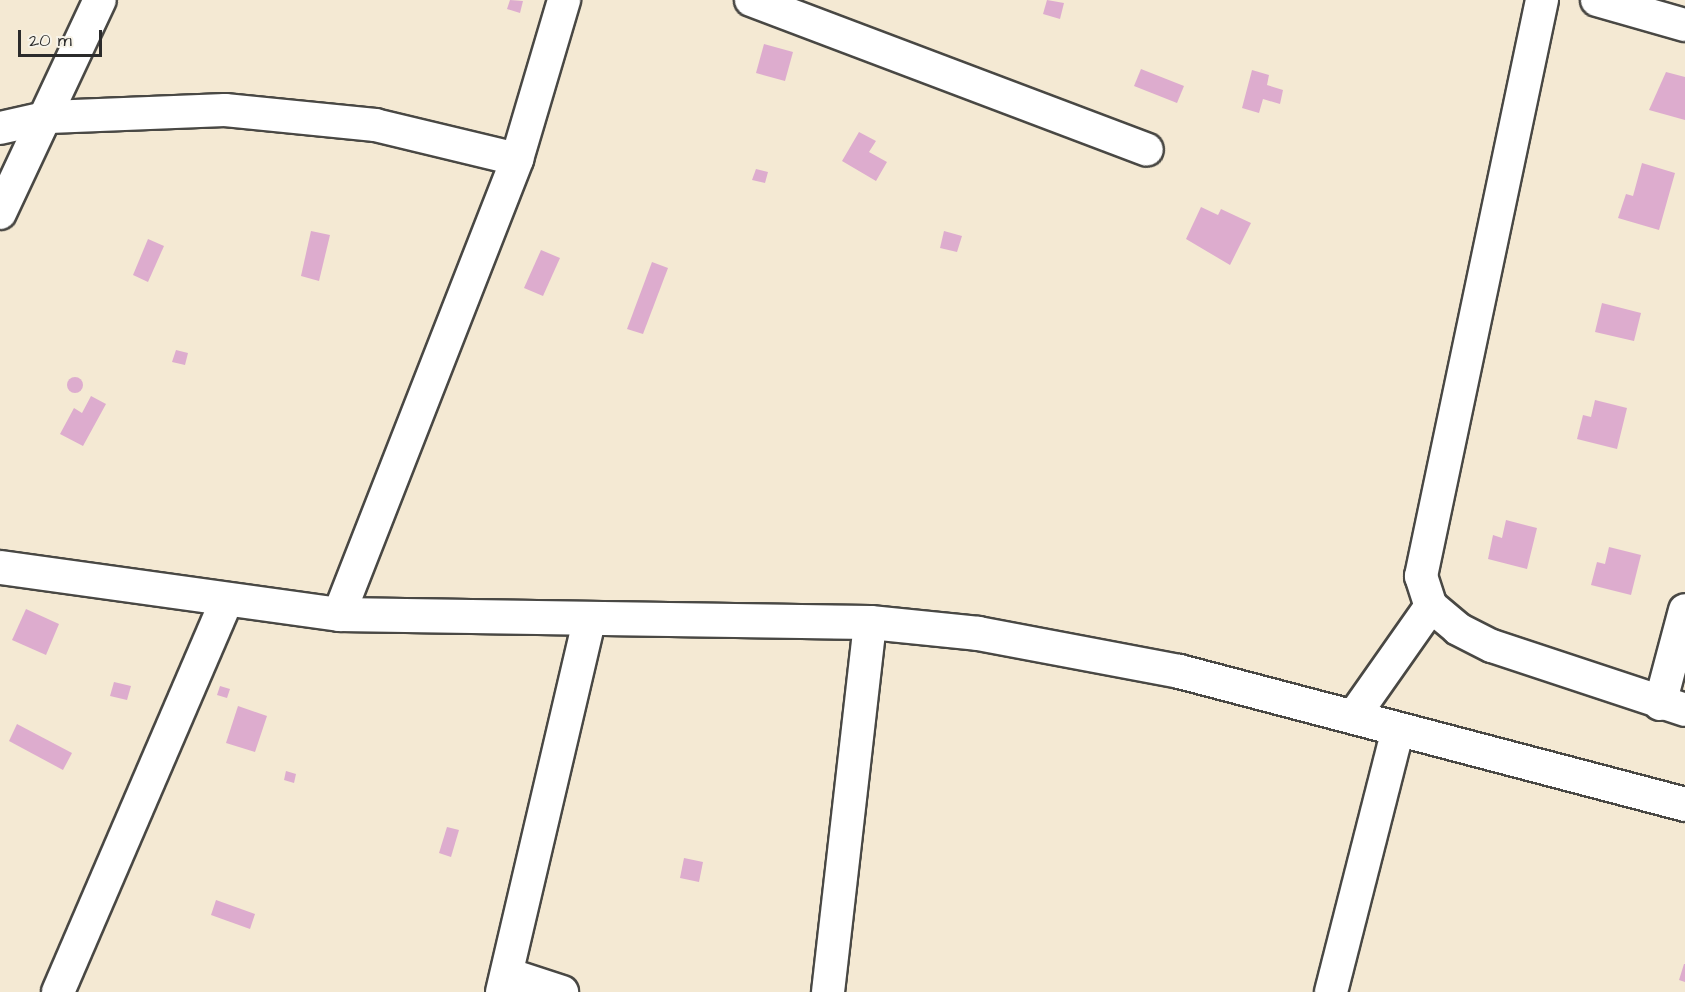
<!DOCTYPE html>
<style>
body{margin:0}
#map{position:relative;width:1685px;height:992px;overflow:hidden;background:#f4e9d3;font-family:"Architects Daughter",sans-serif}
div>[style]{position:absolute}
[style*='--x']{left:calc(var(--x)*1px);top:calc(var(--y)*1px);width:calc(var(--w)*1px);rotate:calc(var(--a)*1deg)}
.building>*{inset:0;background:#ddacce}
.round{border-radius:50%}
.roads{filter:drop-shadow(2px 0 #494844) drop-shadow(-2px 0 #494844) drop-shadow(0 2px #494844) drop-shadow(0 -2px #494844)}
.minor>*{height:32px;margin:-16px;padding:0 16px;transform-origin:16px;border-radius:16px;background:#fff}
.tertiary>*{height:33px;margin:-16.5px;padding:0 16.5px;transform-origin:16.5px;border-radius:16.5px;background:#fff}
span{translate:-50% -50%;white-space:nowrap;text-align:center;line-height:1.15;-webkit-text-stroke:6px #f7f3e8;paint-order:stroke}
.scale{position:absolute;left:18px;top:30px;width:84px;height:27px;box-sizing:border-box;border:3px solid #2b2b2b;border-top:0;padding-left:8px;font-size:18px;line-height:21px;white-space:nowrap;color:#2b2b2b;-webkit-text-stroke:4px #f7f3e8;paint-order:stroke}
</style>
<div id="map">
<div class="building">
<i style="clip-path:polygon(510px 0,523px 1px,520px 13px,507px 9px)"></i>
<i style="clip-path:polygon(1047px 0,1064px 3px,1060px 19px,1043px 14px)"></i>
<i style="clip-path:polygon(764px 44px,793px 52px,785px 81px,756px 73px)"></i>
<i style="clip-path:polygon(1141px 69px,1184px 86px,1177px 103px,1134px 86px)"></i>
<i style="clip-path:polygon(1252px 70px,1269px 75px,1267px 85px,1283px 90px,1280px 104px,1263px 99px,1259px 113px,1242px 108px)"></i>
<i style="clip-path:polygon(1666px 72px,1685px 77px,1685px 120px,1649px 110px)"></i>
<i style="clip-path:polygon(859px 132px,876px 141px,869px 152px,887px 162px,876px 181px,842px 161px)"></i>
<i style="clip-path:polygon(1642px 163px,1675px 173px,1659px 230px,1618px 218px,1626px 194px,1633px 196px)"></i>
<i style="clip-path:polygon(756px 169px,768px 172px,765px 183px,752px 180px)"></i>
<i style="clip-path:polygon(1201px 207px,1218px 215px,1221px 209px,1251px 223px,1230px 265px,1186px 239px)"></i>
<i style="clip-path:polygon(311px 231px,330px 235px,319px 281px,301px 276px)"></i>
<i style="clip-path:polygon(944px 231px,962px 236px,957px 252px,940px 248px)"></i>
<i style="clip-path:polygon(148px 239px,164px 246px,148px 282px,133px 275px)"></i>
<i style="clip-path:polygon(541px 250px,560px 258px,543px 296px,524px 288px)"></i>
<i style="clip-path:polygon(652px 262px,668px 268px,643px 334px,627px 329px)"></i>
<i style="clip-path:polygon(1602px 303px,1641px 313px,1634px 341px,1595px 332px)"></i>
<i style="clip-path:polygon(176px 350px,188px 353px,185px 365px,172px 362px)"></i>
<i class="round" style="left:67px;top:377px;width:16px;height:16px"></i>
<i style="clip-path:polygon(91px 396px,106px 404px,83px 446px,60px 434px,74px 408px,82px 413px)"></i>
<i style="clip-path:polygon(1595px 400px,1627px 408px,1617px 449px,1577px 439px,1583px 415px,1591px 417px)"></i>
<i style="clip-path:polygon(1506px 520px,1537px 528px,1527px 569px,1488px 559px,1493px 535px,1502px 538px)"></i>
<i style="clip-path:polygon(1609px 547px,1641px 555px,1631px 595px,1591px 585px,1597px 562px,1605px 564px)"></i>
<i style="clip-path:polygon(26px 609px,59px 624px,46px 655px,12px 640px)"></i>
<i style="clip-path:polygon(114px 682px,131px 686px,127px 700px,110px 696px)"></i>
<i style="clip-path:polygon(220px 686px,230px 689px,227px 698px,217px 695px)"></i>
<i style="clip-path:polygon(238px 706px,267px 716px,255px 752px,226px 743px)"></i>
<i style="clip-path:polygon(17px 724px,72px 753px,63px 770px,9px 741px)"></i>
<i style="clip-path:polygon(286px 771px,296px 774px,294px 783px,284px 780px)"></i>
<i style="clip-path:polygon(447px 827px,459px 830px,451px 857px,439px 853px)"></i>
<i style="clip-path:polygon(684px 858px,703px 862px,699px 882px,680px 878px)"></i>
<i style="clip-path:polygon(216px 900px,255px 914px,250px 929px,211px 915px)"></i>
<i style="clip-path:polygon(1684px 964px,1685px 964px,1685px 982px,1679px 980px)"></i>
</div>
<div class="roads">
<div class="minor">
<i style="--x:751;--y:0;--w:423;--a:20.7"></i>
<i style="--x:1542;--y:0;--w:589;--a:101.86"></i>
<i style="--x:1421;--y:576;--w:32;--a:72"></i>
<i style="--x:1431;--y:606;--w:35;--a:40"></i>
<i style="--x:1458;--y:629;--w:38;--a:27"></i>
<i style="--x:1492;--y:646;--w:203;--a:18.3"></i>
<i style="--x:1597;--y:0;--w:91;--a:15.9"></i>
<i style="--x:0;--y:128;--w:50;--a:-12.7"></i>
<i style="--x:49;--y:117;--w:176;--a:-2.3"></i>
<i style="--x:225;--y:110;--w:151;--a:5.7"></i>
<i style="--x:375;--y:125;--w:146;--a:13.5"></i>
<i style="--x:0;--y:213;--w:235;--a:-64.9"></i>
<i style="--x:339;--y:614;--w:489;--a:-68.6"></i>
<i style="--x:517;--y:159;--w:166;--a:-73.5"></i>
<i style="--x:1660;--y:704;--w:97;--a:-75.1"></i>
<i style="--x:1353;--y:717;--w:136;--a:-54.9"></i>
<i style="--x:507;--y:974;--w:58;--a:18.1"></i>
<i style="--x:58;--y:992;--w:426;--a:-66.7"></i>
<i style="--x:502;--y:992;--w:381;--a:-76.8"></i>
<i style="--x:828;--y:992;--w:372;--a:-83.5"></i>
<i style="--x:1331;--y:992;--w:271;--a:-75.7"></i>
</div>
<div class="tertiary">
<i style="--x:0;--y:567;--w:342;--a:7.9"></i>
<i style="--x:339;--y:614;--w:531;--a:0.86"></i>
<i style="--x:870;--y:622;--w:109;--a:5.8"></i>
<i style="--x:978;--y:633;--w:205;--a:10.7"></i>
<i style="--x:1179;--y:671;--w:523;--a:14.73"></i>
</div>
</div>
<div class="scale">20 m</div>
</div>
